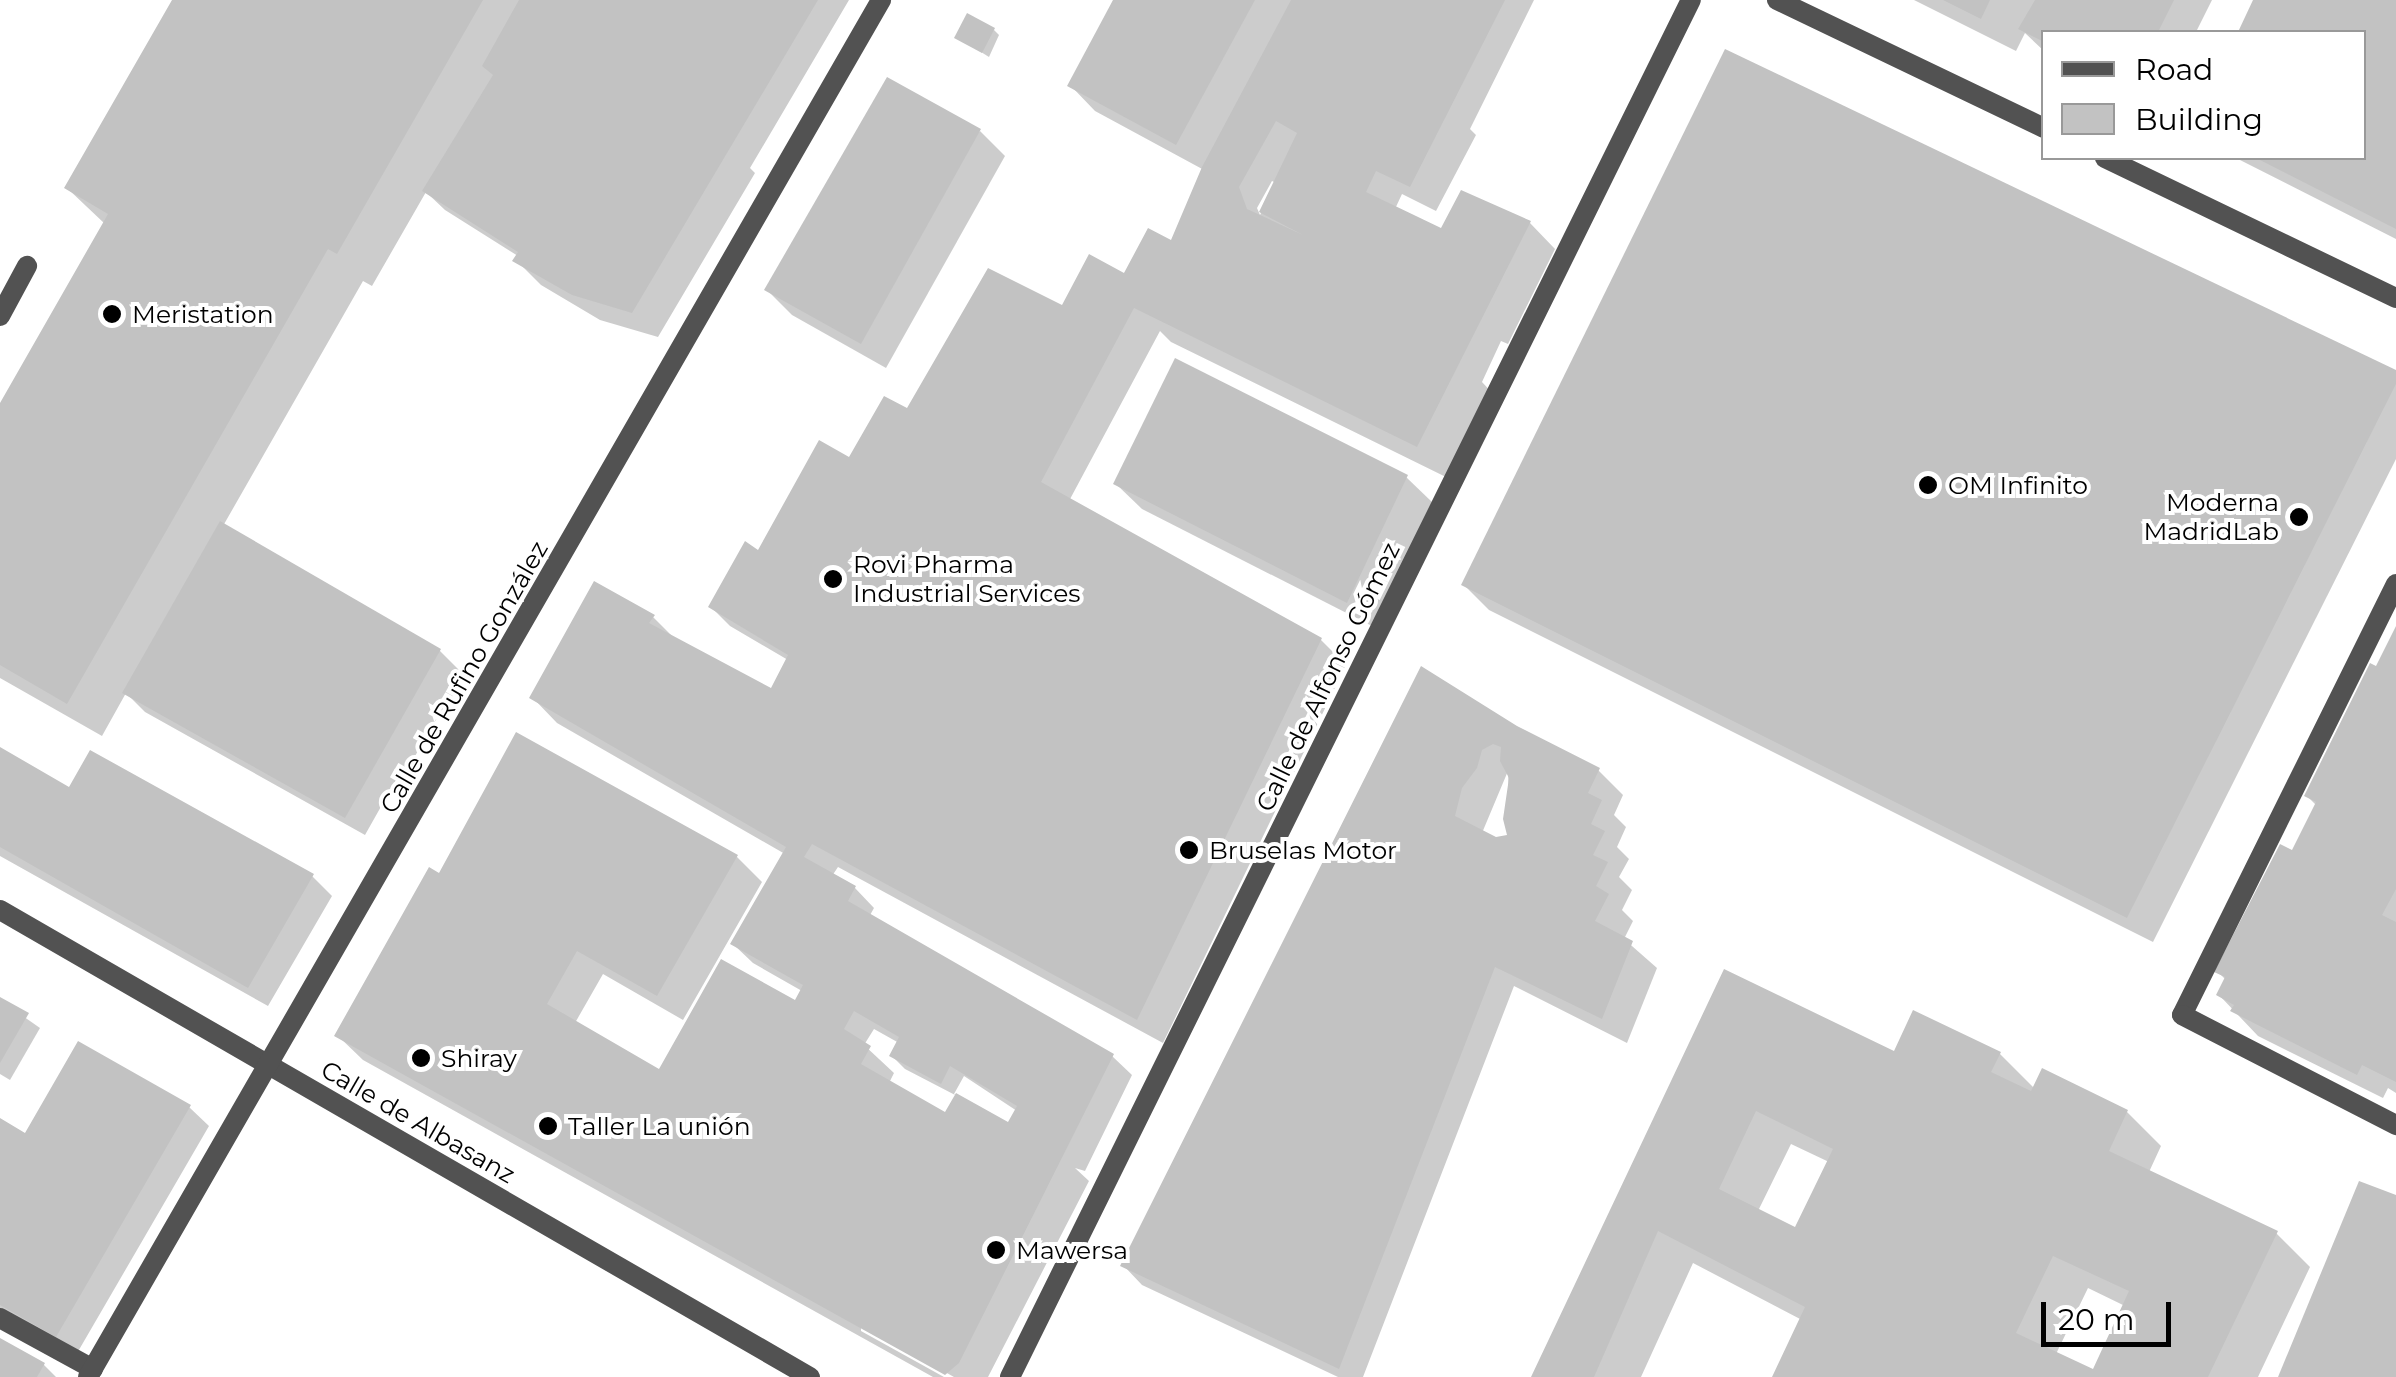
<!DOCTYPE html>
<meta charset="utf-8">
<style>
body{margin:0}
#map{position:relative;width:2396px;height:1377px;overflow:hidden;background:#fff;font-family:Montserrat,sans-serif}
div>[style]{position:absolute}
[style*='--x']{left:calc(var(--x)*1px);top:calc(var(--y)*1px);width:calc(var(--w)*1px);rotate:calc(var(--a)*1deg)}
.shadow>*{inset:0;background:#0003}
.building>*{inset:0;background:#c2c2c2}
.lane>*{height:20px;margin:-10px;padding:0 10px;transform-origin:10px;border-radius:10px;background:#525252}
.street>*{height:20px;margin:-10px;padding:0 10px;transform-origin:10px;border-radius:10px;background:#525252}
.dots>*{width:28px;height:28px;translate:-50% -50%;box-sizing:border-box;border:5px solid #fff;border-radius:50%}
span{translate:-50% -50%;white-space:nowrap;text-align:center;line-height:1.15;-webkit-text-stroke:8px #fff;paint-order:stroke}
.poi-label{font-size:25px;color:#000}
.left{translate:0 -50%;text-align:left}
.right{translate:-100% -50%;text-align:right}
.street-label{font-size:25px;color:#000}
.legend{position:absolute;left:2041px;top:30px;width:325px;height:130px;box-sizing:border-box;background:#fff;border:2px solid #999;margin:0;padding:12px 18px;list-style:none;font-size:30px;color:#000}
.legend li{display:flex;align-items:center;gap:20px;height:50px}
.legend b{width:50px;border:2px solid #999}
.scale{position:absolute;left:2041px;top:1302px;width:130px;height:45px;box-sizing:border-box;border:5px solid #000;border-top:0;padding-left:12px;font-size:30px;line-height:35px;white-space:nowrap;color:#000;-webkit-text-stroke:8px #fff;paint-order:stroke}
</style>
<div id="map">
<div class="shadow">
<i style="clip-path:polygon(175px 0,849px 0,750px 168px,755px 173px,658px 337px,600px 320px,541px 285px,516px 260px,518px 256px,445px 210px,426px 192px,372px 286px,363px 281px,223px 526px,440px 651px,465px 676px,402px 784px,396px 780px,365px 835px,145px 712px,126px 693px,102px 736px,0 678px,0 408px,105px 224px,67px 188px)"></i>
<i style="clip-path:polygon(evenodd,1116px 0,1534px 0,1470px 129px,1476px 135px,1436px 211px,1402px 194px,1395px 209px,1443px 232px,1530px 223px,1555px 249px,1508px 344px,1501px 341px,1482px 382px,1496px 397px,1452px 480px,1171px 342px,1160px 331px,1069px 501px,1321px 640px,1346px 665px,1163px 1043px,838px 867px,832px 876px,855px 888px,874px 908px,869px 917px,1112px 1056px,1132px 1075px,1085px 1171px,1075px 1168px,1089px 1181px,988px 1377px,954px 1377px,861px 1325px,861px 1331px,944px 1377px,933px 1377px,363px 1060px,337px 1035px,440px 876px,737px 857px,762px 882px,683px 1020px,603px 974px,575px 1023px,657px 1071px,807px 1012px,802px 991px,753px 963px,733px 944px,785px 854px,557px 723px,532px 697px,653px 617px,679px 643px,788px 703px,788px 660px,730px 626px,711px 607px,850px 460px,908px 412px,1171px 243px,1204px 170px,1095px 111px,1070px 85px,1116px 0,1272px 181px,1276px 183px,1260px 215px,1257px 208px,1272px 181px,1116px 0,874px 1029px,899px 1043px,892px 1056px,905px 1069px,957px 1096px,946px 1116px,889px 1083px,894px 1073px,864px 1045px,874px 1029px,1116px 0,964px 1076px,1017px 1111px,1018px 1130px,954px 1094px,964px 1076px)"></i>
<i style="clip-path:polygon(1914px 0,2212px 0,2196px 32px,2044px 32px,2044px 51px,2025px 33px,2016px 51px)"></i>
<i style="clip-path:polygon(2256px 0,2396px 0,2396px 239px,2236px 158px,2364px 158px,2364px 32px,2240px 32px)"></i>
<i style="clip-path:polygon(994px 30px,999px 35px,989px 57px,957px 37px)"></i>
<i style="clip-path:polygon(980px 131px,1005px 156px,886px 368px,792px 315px,767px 290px)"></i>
<i style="clip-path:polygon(2396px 373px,2396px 459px,2153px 942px,1489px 610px,1464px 585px)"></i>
<i style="clip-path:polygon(1406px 477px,1432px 502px,1372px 626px,1142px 509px,1116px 484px)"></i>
<i style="clip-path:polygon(2396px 632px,2396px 1093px,2388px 1088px,2383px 1098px,2258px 1036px,2219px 995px,2226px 980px,2218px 972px,2293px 853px,2317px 806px,2307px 796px)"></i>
<i style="clip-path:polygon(evenodd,1422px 670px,1516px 728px,1598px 770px,1623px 795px,1614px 815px,1626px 827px,1617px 847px,1629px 859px,1619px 877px,1632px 890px,1622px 910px,1633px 921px,1624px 939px,1657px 968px,1627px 1043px,1514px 986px,1363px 1377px,1338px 1377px,1142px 1285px,1123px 1265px,1422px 670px,1508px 771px,1510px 837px,1496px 840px,1482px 833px,1508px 771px)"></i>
<i style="clip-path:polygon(0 750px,70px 790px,312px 876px,332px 896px,268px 1006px,0 856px)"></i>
<i style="clip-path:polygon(evenodd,1725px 973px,1895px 1054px,2000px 1054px,2035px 1089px,2127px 1112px,2161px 1146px,2149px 1172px,2276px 1233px,2310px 1267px,2258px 1377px,1775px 1377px,1802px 1320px,1693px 1263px,1641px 1377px,1534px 1377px,1725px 973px,1791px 1144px,1829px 1162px,1797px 1230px,1758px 1211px,1791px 1144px,1725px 973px,2088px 1288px,2125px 1306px,2094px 1372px,2056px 1354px,2088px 1288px)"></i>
<i style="clip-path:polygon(0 1000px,40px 1028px,10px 1080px,0 1074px)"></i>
<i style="clip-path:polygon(189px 1107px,209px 1126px,76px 1355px,0 1312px,0 1121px,24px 1135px)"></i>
<i style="clip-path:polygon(0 1341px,44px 1365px,56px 1377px,0 1377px)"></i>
</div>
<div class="building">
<i style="clip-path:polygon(172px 0,483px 0,337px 254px,328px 249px,67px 704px,0 665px,0 403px,108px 214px,64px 188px)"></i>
<i style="clip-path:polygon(519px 0,818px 0,632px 313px,572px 295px,512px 261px,518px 252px,422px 191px,493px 75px,482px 66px)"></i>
<i style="clip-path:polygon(1113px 0,1255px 0,1176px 145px,1067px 86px)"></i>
<i style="clip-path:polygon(evenodd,1291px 0,1505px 0,1410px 187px,1376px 171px,1366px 192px,1441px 228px,1461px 190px,1531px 221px,1417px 447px,1134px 308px,1041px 482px,1322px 638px,1137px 1020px,812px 844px,804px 857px,856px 886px,848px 901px,1114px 1054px,959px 1363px,945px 1375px,334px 1036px,429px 867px,439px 873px,516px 732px,738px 855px,657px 996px,577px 951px,547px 1004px,659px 1069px,721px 959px,795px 1000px,803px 985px,730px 944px,786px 847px,529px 698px,594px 581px,655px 615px,649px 623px,771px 688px,788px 655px,708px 607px,745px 541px,758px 550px,819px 440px,849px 457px,884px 396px,907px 408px,988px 268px,1062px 305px,1089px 254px,1124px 273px,1148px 228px,1171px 240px,1202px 167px,1291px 0,1276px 121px,1297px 133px,1259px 212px,1303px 235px,1247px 209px,1239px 187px,1276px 121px,1291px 0,854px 1011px,899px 1037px,889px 1056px,941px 1084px,950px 1066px,1017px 1106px,1008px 1122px,956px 1093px,945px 1112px,861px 1064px,871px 1046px,844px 1029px,854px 1011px)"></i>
<i style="clip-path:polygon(1943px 0,1990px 0,1981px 19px)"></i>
<i style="clip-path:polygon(2035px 0,2174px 0,2158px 32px,2044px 32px,2044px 42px,2018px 29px)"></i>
<i style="clip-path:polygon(2253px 0,2396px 0,2396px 229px,2256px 158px,2364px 158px,2364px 32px,2238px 32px)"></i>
<i style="clip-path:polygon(967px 13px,995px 28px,982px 53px,954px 38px)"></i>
<i style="clip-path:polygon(1725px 49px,2396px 370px,2396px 384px,2127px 918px,1461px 585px)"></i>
<i style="clip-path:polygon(887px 77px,981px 129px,861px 344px,764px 290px)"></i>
<i style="clip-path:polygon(1175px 358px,1408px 475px,1347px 603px,1113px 484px)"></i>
<i style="clip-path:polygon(220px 521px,441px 649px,345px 818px,122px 693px)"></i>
<i style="clip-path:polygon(2396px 626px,2396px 889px,2382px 915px,2396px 922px,2396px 1082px,2362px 1065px,2357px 1075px,2230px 1011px,2234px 1005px,2216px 995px,2225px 977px,2214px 972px,2280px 844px,2292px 850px,2316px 802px,2304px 796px,2370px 663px,2376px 666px)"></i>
<i style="clip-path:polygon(evenodd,1421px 666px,1517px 726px,1600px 768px,1588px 793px,1602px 800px,1591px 824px,1605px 831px,1593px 855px,1608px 862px,1596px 886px,1609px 894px,1595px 921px,1633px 941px,1602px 1019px,1495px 967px,1339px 1369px,1120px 1266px,1421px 666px,1493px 744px,1501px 747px,1500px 761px,1509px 778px,1503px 819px,1507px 835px,1496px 837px,1455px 816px,1462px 788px,1477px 768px,1482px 750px,1493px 744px)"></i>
<i style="clip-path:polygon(0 747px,69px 787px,90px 750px,314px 874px,248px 988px,0 847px)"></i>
<i style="clip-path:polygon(evenodd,1724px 969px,1894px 1051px,1913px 1010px,2001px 1052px,1991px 1072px,2031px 1091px,2042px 1068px,2128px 1110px,2109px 1151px,2278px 1231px,2208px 1377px,1772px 1377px,1805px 1307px,1658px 1231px,1594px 1377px,1531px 1377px,1724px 969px,1756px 1111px,1833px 1149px,1795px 1227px,1719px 1189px,1756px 1111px,1724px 969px,2053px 1256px,2129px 1291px,2093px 1369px,2016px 1333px,2053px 1256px)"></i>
<i style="clip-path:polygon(0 997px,29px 1013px,0 1063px)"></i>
<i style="clip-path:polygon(78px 1041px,191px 1105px,56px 1337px,0 1305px,0 1118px,25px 1133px)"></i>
<i style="clip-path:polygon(2359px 1181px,2396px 1195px,2396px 1377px,2278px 1377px)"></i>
<i style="clip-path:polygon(0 1338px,45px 1363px,37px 1377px,0 1377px)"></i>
</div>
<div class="lane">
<i style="--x:2396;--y:584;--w:481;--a:116.4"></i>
<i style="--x:2182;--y:1015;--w:241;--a:27.2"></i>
<i style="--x:0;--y:1318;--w:106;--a:28.7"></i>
</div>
<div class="street">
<i style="--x:1777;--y:0;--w:296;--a:25.6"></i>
<i style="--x:2105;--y:158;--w:323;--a:25.7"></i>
<i style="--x:0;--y:316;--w:57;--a:-61.6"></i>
<i style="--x:0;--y:910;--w:935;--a:29.97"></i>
<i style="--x:88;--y:1377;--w:1589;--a:-60.06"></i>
<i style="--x:1010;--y:1377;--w:1536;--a:-63.69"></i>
</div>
<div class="dots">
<i style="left:112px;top:314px;background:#000"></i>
<i style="left:1928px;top:485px;background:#000"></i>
<i style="left:2299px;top:517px;background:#000"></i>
<i style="left:833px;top:579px;background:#000"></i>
<i style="left:1189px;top:850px;background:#000"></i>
<i style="left:421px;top:1058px;background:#000"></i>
<i style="left:548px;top:1126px;background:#000"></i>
<i style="left:996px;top:1250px;background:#000"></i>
</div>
<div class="poi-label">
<span class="left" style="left:132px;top:314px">Meristation</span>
<span class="left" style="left:1948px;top:485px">OM Infinito</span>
<span class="right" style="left:2279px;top:517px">Moderna<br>MadridLab</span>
<span class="left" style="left:853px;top:579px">Rovi Pharma<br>Industrial Services</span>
<span class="left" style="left:1209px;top:850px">Bruselas Motor</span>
<span class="left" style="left:441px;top:1058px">Shiray</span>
<span class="left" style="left:568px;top:1126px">Taller La unión</span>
<span class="left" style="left:1016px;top:1250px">Mawersa</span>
</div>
<div class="street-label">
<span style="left:464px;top:677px;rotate:-60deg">Calle de Rufino González</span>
<span style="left:1328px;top:677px;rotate:-64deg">Calle de Alfonso Gómez</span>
<span style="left:418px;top:1122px;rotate:30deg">Calle de Albasanz</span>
</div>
<ul class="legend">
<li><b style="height:12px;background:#525252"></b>Road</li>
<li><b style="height:28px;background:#c2c2c2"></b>Building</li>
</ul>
<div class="scale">20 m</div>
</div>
